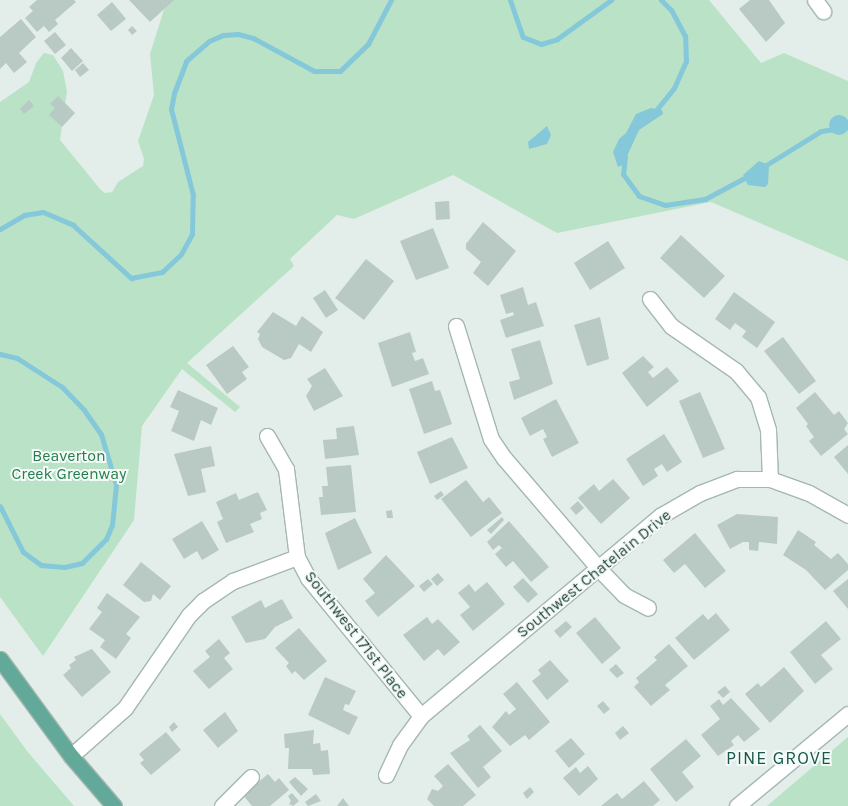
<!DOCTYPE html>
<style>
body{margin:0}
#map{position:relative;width:848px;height:806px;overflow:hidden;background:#e3eeea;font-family:Karla,sans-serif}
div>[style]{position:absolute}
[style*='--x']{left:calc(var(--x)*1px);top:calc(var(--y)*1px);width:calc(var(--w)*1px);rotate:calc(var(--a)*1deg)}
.green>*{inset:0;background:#bae2c7}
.water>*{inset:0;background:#85c8d9}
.round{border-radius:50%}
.stream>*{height:5px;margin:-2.5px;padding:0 2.5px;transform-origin:2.5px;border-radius:2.5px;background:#85c8d9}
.building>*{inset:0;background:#b8cac3}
.roads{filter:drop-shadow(1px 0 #a5b7b2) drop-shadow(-1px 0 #a5b7b2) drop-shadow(0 1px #a5b7b2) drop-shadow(0 -1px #a5b7b2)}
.minor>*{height:15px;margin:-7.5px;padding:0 7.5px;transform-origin:7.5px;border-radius:7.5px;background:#fff}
.major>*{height:15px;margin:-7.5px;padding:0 7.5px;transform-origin:7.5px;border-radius:7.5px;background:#63a99a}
span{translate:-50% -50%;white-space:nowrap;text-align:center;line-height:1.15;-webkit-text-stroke:4px #f4faf7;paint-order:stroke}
.park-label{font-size:16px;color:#257e4c}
.street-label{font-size:16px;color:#20423b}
.neighbourhood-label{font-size:18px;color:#19574b;letter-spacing:1px}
</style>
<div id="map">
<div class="green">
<i style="clip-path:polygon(167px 0,709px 0,761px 63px,784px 53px,848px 81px,848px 261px,711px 202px,557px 233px,453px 175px,354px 219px,337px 215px,290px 259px,294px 266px,187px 363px,240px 407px,235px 412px,182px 369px,142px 426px,134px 520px,43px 656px,0 597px,0 102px,29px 82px,36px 63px,44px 53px,53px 55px,63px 71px,67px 91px,60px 140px,100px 189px,105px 193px,112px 192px,118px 182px,143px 166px,144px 159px,138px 141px,154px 95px,150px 54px)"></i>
<i style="clip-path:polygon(0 714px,27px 751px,74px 806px,0 806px)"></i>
<i style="clip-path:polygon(848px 737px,848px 806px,767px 806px)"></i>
</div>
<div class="water">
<i style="clip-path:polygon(651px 108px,662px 110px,663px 114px,639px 130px,623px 165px,618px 167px,613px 152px,619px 139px,626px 133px,636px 114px)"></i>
<i class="round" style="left:829px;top:115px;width:20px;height:20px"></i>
<i style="clip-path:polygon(547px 126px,551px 135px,547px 144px,529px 149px,528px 142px)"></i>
<i style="clip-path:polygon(759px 161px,769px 165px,768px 184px,765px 187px,748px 185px,743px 175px)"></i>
</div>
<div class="stream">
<i style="--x:510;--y:0;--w:39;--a:71"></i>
<i style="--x:523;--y:37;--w:19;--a:21"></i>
<i style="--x:541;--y:44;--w:17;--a:-17"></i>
<i style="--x:557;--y:39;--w:67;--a:-35.8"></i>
<i style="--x:653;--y:114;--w:33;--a:-51"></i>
<i style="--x:674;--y:88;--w:30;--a:-66"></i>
<i style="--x:686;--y:61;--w:25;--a:-92"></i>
<i style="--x:685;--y:36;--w:30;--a:-118"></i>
<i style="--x:671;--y:10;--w:14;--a:-135"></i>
<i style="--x:625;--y:156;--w:18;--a:96"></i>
<i style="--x:623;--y:174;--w:27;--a:54"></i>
<i style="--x:639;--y:196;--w:28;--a:19"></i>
<i style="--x:665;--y:205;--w:40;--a:-8.5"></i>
<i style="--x:705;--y:199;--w:51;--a:-28.1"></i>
<i style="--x:763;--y:167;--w:68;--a:-31.8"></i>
<i style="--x:821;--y:131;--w:27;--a:-8"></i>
<i style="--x:0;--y:229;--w:28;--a:-30"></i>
<i style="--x:24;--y:215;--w:19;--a:-9"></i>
<i style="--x:43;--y:212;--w:33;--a:23"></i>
<i style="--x:73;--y:225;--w:79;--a:42.4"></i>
<i style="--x:131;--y:278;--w:32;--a:-11"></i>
<i style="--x:162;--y:272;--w:26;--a:-43"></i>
<i style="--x:181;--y:254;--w:23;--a:-61"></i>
<i style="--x:192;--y:234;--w:39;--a:-89"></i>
<i style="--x:193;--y:195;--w:89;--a:-104.3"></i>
<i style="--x:171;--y:109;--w:16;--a:-79"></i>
<i style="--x:174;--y:93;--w:34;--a:-69"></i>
<i style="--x:186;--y:61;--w:30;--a:-41"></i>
<i style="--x:209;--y:41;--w:15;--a:-23"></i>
<i style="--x:223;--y:35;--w:15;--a:-4"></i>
<i style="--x:238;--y:34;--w:16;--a:15"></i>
<i style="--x:253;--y:38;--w:69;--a:28.4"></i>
<i style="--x:314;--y:71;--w:26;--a:0"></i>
<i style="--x:340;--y:71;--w:39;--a:-44"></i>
<i style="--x:368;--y:44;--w:50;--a:-62.4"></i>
<i style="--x:0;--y:354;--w:17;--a:13"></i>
<i style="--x:17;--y:358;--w:54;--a:32.8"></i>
<i style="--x:62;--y:387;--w:32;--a:46"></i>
<i style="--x:84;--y:410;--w:29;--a:55"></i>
<i style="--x:101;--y:434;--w:53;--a:73.6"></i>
<i style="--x:116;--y:485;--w:40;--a:95.7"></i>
<i style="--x:112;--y:525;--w:15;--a:113"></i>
<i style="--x:106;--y:539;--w:34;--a:135"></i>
<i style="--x:82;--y:563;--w:18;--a:167"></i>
<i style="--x:64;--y:567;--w:23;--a:-175"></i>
<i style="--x:41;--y:565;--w:22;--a:-144"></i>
<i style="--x:23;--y:552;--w:51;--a:-116.6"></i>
</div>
<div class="building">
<i style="clip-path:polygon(37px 0,74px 0,76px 2px,55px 20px,58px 24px,49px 32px,44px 26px,37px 32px,25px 18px,33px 11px,29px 7px)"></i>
<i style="clip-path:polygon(129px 0,174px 0,150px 22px)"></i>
<i style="clip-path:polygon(750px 0,769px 0,785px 23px,766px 42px,739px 9px)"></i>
<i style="clip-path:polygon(112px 2px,126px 19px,111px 31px,97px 15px)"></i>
<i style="clip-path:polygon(21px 19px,36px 37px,19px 53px,27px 62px,14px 73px,6px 63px,0 69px,0 37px)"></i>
<i style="clip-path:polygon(132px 26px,137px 31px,132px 35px,128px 30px)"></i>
<i style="clip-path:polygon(55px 32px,66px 45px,55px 54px,44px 41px)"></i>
<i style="clip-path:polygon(71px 48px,83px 61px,72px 71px,61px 58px)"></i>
<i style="clip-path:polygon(83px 63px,89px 70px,80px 77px,75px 70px)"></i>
<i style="clip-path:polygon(58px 96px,75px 113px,62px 127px,49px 115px,55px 108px,50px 104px)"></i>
<i style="clip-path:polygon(29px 100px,34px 106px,24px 114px,20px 109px)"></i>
<i style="clip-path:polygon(449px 201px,450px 219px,436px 220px,435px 202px)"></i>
<i style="clip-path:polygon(483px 222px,516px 251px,488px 286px,473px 273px,481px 262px,466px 249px,466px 244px)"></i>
<i style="clip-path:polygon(433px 228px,449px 268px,416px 280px,400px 241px)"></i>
<i style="clip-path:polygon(681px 235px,725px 276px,704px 298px,660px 258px)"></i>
<i style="clip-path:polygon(608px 241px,625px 268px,590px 290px,574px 263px)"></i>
<i style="clip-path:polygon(366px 259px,394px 281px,364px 320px,335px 298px)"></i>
<i style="clip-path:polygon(523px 287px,528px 305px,536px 302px,544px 326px,506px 338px,500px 320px,514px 315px,513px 312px,506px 314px,500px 295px)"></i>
<i style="clip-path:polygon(325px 290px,338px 310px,326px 318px,313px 298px)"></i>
<i style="clip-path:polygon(734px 292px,775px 322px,757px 348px,742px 337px,746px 331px,735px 323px,730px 330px,715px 319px)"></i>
<i style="clip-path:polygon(273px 312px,296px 326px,302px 316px,323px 332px,311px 352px,299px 344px,291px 358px,284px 360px,262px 347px,258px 339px,260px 334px,257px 332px)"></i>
<i style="clip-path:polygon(600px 317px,609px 359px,587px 366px,574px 325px)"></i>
<i style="clip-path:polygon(410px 332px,416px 352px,412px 353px,415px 361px,423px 358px,429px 374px,392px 387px,378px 343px)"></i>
<i style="clip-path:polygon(783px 337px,816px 381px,799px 394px,764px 351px)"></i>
<i style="clip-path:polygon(540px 340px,553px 384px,514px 400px,509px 382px,520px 379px,511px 349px)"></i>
<i style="clip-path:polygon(233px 346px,249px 367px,242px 372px,247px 379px,227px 394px,206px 365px)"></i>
<i style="clip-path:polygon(643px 356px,654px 367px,648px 372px,653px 378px,667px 367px,679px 381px,647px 407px,622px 373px)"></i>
<i style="clip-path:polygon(325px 368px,343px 396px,314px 411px,306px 396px,312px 386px,307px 379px)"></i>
<i style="clip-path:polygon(432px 381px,435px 391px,440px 390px,452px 424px,424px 434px,409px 389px)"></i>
<i style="clip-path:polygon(178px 390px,218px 408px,211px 425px,201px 420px,194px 441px,171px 431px,179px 411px,170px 407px)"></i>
<i style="clip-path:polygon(700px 392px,725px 449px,703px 458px,679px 401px)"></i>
<i style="clip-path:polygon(815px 392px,834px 415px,839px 411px,848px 423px,844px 429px,848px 434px,821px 456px,809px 441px,814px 437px,806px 426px,808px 424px,796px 408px)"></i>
<i style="clip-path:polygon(556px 399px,579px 443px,552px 457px,543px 439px,547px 437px,543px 429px,530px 436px,521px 418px)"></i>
<i style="clip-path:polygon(354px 426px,359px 455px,325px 459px,323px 440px,337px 439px,336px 428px)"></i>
<i style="clip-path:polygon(664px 434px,682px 462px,667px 472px,662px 464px,654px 469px,658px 476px,643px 486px,626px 459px)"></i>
<i style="clip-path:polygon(452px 437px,468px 468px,430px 484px,417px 452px)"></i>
<i style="clip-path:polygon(848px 445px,848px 474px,834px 457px)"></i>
<i style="clip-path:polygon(211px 446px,215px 466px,201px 469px,206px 492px,188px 496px,174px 454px)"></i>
<i style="clip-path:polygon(351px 465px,356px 512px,321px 515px,319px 497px,323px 497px,322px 486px,328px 486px,326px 467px)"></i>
<i style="clip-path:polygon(613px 479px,630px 498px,601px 524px,578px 498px,594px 484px,599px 491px)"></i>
<i style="clip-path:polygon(466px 480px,483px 502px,489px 497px,502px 513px,471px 537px,441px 499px)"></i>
<i style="clip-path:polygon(441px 491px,444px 495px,437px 500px,434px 496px)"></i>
<i style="clip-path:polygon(258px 492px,267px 510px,260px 513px,262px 519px,250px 524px,254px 532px,226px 543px,217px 522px,223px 519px,216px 502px,236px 493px,239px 500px)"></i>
<i style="clip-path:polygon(578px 501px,584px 508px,576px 515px,570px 508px)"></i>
<i style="clip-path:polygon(392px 510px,393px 518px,387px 518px,386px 511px)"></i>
<i style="clip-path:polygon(737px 514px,778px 517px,777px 544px,759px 542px,758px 551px,749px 550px,749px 542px,743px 542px,730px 549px,717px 525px)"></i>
<i style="clip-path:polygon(502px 517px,504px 520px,491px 534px,487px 530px)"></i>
<i style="clip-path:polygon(355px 518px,372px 553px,338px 570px,325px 533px)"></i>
<i style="clip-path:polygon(202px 521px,219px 550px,202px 560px,197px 551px,184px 559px,172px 539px)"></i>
<i style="clip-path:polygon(509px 521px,549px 567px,531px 582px,513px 561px,506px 567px,495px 554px,502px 548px,499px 545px,493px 550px,487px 542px)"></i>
<i style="clip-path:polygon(798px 530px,816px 542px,814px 545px,831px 559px,838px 553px,848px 564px,848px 570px,825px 590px,806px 570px,783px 555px)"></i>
<i style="clip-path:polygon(695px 533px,726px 571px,705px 588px,685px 564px,674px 573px,663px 560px)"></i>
<i style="clip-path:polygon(386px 555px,415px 586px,378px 617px,365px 601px,375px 593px,363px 579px)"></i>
<i style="clip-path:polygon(141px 562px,171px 586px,160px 600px,153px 594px,151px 601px,144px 602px,123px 585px)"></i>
<i style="clip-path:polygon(438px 573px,444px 580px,437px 586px,431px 579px)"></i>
<i style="clip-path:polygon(523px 578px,538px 594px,528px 603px,513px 587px)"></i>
<i style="clip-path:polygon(428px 579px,433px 584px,424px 592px,419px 586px)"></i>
<i style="clip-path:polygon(848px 579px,848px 609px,833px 591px)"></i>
<i style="clip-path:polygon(487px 582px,505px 604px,473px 631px,460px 615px,470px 607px,458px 593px,469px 584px,475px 592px)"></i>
<i style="clip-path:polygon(107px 593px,140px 617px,126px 634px,131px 638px,116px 659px,100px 647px,105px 640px,89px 629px,102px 612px,97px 608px)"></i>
<i style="clip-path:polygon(282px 599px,293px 618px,275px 627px,265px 639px,246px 643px,231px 617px,261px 600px,265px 608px)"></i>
<i style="clip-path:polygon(716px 613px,730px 630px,694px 660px,675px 638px,703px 614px,708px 620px)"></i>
<i style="clip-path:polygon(427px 617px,432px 624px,438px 619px,460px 642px,444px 656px,438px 649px,424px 661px,403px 635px)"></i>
<i style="clip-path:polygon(595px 617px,621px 648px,602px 664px,576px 633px)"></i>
<i style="clip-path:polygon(566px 621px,572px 627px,560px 638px,554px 631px)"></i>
<i style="clip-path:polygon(826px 621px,841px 639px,821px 655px,833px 669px,815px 684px,790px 652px)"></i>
<i style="clip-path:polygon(299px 628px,327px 661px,304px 680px,295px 671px,292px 674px,286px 666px,289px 663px,275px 648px)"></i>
<i style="clip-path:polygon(219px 639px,230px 653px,224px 658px,233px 669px,209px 689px,193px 671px,210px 657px,205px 651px)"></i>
<i style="clip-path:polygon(669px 644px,688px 666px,665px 685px,670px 690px,651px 706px,634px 687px,639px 682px,636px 678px,657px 660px,654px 657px)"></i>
<i style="clip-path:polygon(92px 649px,111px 672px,82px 697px,63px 675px,71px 668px,69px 665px,76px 660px,74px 657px)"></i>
<i style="clip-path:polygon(550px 660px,569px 681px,547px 700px,532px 681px,541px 674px,538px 670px)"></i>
<i style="clip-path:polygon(616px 664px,624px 673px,617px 678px,609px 670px)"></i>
<i style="clip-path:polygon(784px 667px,804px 691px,770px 723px,745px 694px,758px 683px,761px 687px)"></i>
<i style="clip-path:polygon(325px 677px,356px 691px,349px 705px,345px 704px,343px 710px,358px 717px,349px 735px,308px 715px)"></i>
<i style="clip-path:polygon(517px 682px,550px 722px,529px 740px,525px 735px,510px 746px,492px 727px,506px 711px,509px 715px,516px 709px,503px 694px)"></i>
<i style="clip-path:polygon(725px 686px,730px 692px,723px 698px,717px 692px)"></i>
<i style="clip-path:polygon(731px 698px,760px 729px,744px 742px,738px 735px,731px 741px,734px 745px,718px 756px,701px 735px,720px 719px,710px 706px,719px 699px,723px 705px)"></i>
<i style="clip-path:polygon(603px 701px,610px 709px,604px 714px,597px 706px)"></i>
<i style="clip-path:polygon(225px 712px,238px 731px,218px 748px,203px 730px)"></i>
<i style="clip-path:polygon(174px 722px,178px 727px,172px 732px,169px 727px)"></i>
<i style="clip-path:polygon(480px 725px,502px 751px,483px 767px,491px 777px,478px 788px,450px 753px,470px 740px,467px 736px)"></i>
<i style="clip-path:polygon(623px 726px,629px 733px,620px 740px,615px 733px)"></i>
<i style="clip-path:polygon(314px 730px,313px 744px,320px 743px,321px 751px,328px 750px,330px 774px,313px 775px,312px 769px,288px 769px,289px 748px,285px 748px,284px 734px)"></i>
<i style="clip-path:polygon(166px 732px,181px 750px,151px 775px,140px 763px,144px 760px,139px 754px)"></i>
<i style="clip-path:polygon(571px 738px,585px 754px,569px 768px,555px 751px)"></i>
<i style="clip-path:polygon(686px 739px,701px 756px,682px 772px,694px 787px,676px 802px,650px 769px)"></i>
<i style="clip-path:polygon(448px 764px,476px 795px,463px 806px,434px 806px,427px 799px,432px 789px,438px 791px,443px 786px,434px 776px)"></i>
<i style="clip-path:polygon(588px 766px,598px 779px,579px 796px,563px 778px,576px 767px,580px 773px)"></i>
<i style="clip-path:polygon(268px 774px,275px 782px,279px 778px,289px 790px,270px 806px,252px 806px,243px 795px)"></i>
<i style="clip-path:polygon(295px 777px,308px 789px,301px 796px,289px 782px)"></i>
<i style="clip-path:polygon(644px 781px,660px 800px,653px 806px,601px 806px,617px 793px,622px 799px)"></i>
<i style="clip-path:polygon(530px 787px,534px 792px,527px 799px,523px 793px)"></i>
<i style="clip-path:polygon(292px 793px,299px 801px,293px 806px,289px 804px,291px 801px,288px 796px)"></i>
<i style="clip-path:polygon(316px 794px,321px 801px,308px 806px,305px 802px)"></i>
<i style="clip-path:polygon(343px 798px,349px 806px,337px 806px)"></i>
</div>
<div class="roads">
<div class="minor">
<i style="--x:815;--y:0;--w:14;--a:54"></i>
<i style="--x:650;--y:299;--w:34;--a:52"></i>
<i style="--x:671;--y:326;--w:79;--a:34.7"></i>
<i style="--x:736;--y:371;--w:34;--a:50"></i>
<i style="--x:758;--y:397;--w:34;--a:73"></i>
<i style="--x:768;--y:430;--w:49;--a:87.7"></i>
<i style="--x:456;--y:326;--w:118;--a:72.8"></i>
<i style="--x:491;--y:439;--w:23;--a:56"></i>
<i style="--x:504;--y:458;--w:146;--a:49.4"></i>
<i style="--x:599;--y:569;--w:36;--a:46"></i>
<i style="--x:624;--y:595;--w:27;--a:28"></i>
<i style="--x:267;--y:436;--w:38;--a:60"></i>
<i style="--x:286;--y:469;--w:89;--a:82.9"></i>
<i style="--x:297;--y:557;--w:24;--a:62"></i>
<i style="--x:308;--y:578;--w:178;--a:50.7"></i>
<i style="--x:71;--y:756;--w:72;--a:-41.6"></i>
<i style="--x:125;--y:708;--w:113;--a:-55.5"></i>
<i style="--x:189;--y:615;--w:20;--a:-45"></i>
<i style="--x:203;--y:601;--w:36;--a:-34"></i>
<i style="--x:233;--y:581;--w:68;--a:-20.6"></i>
<i style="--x:386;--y:775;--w:33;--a:-65"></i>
<i style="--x:400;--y:745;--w:36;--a:-54"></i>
<i style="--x:421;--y:716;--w:312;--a:-39.9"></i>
<i style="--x:660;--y:516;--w:46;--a:-29.9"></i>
<i style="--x:700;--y:493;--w:40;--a:-21"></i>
<i style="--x:737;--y:479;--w:33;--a:0"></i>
<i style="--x:770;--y:479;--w:41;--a:19.7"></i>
<i style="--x:809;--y:493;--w:45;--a:29.4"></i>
<i style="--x:222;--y:806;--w:41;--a:-45"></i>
<i style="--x:737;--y:806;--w:144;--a:-39.7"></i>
</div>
<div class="major">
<i style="--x:0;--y:659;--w:120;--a:53.8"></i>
<i style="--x:71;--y:756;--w:66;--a:49.3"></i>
</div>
</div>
<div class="park-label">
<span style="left:69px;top:465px">Beaverton<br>Creek Greenway</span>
</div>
<div class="street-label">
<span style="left:594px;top:574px;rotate:-39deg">Southwest Chatelain Drive</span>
<span style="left:356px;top:635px;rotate:52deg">Southwest 171st Place</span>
</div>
<div class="neighbourhood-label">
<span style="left:779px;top:758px">PINE GROVE</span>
</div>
</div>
